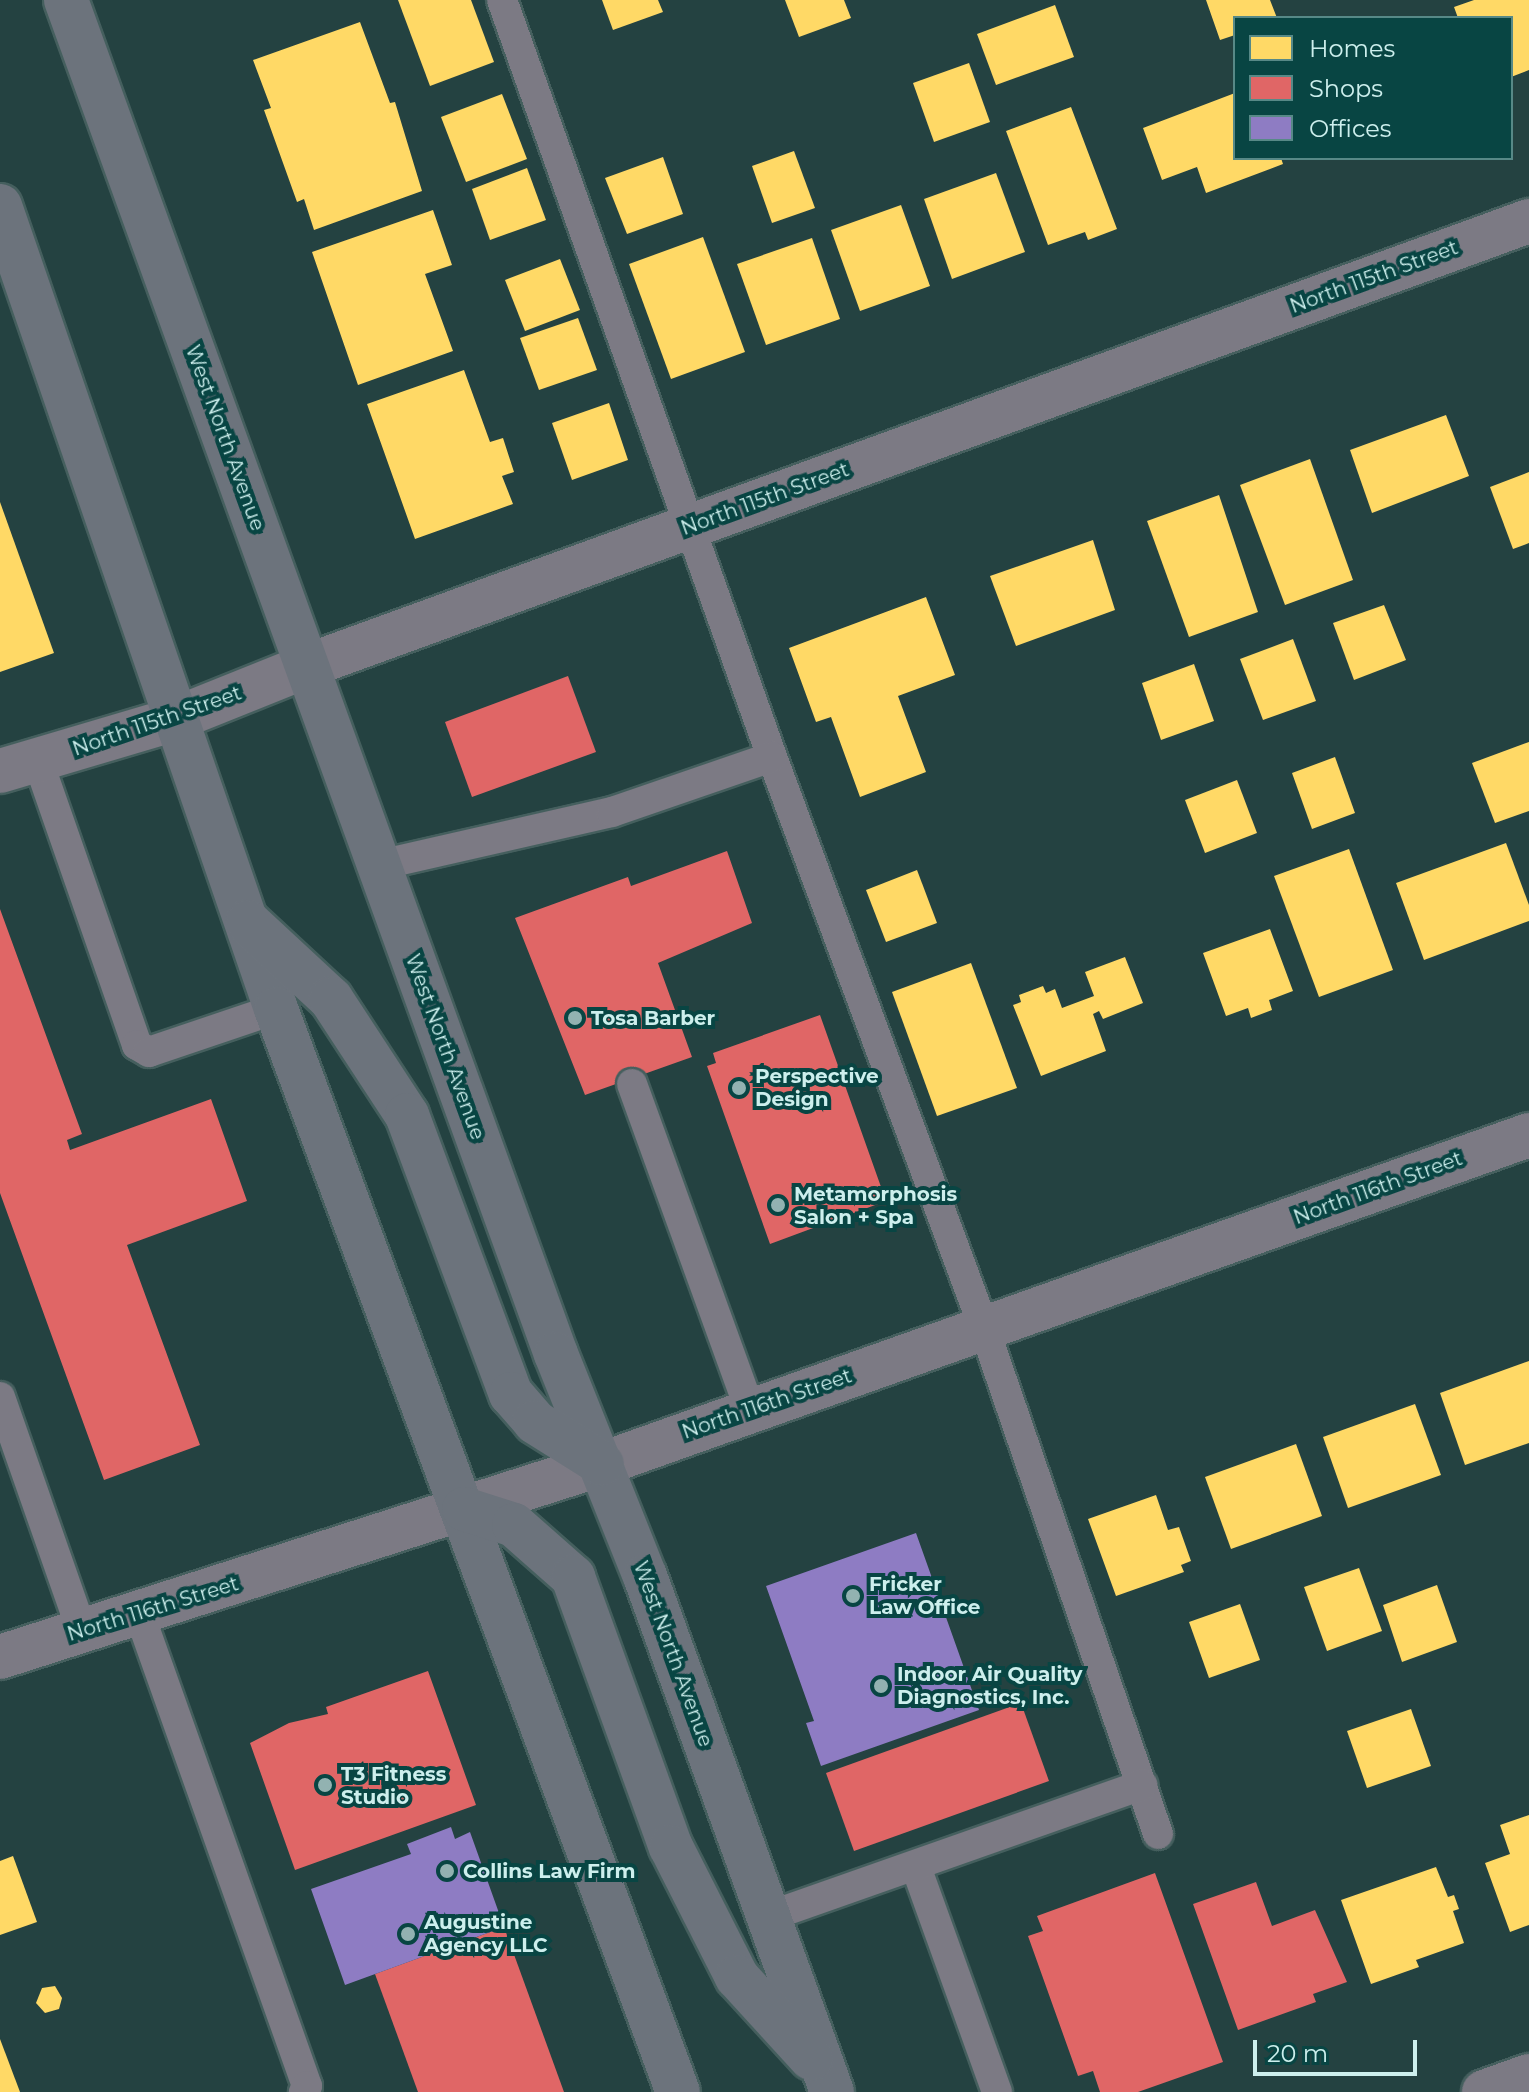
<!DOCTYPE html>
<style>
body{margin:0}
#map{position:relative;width:1529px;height:2092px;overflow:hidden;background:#244241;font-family:Montserrat,sans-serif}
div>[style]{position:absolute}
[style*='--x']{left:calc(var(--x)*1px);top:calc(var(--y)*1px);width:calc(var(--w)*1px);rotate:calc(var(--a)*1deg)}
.homes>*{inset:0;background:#ffd966}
.shops>*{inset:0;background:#e06666}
.offices>*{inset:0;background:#8e7cc3}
.roads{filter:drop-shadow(2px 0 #455f5e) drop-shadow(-2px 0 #455f5e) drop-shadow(0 2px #455f5e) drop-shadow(0 -2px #455f5e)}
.service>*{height:30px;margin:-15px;padding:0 15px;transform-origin:15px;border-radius:15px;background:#7c7a84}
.minor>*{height:44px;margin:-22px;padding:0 22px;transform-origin:22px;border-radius:22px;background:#7c7a84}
.secondary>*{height:44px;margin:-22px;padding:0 22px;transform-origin:22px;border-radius:22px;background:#6c737c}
.dots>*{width:22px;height:22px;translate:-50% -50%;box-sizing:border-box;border:4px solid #084543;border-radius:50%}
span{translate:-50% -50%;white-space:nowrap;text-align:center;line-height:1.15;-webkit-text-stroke:8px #084543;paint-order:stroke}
.street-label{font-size:20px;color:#cdefed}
.poi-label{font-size:20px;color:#cdefed;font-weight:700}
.left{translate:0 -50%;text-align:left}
.legend{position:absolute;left:1233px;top:16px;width:280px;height:144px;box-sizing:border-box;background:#084543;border:2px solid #578987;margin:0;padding:10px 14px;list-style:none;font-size:24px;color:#cdefed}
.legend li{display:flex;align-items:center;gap:16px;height:40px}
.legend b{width:40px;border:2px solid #578987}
.scale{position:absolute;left:1253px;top:2040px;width:164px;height:36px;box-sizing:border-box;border:4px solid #cdefed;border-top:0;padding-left:10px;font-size:24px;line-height:28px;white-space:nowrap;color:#cdefed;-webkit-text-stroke:6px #084543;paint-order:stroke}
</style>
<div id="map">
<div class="homes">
<i style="clip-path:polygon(398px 0,471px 0,494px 62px,430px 86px)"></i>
<i style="clip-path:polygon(602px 0,658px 0,663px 12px,613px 30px)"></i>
<i style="clip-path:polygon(785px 0,844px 0,851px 18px,799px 37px)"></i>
<i style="clip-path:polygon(1206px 0,1270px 0,1277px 18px,1235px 18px,1235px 35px,1220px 40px)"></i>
<i style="clip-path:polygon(1474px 0,1529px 0,1529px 70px,1511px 77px,1511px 18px,1458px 18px,1454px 7px)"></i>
<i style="clip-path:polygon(1055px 5px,1074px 57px,996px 85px,977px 34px)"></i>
<i style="clip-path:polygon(360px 22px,390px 103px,395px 102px,422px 191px,314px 230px,304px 199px,297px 202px,264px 110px,271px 108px,253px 60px)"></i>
<i style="clip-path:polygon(969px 63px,990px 122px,934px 142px,913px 83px)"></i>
<i style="clip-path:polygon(1235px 93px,1235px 158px,1281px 158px,1283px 164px,1206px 193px,1197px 167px,1162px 180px,1143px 128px)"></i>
<i style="clip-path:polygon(502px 94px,527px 159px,466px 182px,441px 117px)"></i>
<i style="clip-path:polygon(1071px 107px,1117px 229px,1088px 240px,1085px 232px,1048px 245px,1006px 131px)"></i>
<i style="clip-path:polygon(794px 151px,815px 208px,772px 223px,752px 166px)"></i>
<i style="clip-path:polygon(663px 157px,683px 214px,627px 234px,605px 178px)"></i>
<i style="clip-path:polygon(527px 168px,546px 220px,490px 240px,472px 189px)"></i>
<i style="clip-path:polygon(996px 173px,1025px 252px,952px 279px,924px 199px)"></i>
<i style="clip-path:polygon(901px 205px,930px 286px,860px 311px,831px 230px)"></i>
<i style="clip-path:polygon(433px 210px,452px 265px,425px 274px,453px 351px,358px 385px,312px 252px)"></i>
<i style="clip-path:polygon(703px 237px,745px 352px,671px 379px,629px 264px)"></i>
<i style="clip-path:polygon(812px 238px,840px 319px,766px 345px,737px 264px)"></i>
<i style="clip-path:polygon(560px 259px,580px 310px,525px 331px,505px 280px)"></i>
<i style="clip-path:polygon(578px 318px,597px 370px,539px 390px,520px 338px)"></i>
<i style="clip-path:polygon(464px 370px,490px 442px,503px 438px,514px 472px,502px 476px,513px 504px,415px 539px,367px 404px)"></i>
<i style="clip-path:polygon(609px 403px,628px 460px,572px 480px,552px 423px)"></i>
<i style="clip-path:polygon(1446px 415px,1469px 476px,1372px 513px,1350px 450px)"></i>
<i style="clip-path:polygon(1310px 459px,1353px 580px,1285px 605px,1240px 485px)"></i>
<i style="clip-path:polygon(1529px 472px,1529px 543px,1513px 549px,1490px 487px)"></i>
<i style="clip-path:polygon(1219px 495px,1258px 612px,1189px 637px,1147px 521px)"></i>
<i style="clip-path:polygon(0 502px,54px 653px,0 672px)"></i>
<i style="clip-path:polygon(1093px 540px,1115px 610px,1016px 646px,990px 576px)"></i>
<i style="clip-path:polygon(926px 597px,955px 675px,898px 696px,926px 772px,860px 797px,831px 717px,816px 722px,789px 648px)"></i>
<i style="clip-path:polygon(1384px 605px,1406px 660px,1354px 680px,1333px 623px)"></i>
<i style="clip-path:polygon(1293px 639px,1316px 701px,1263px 720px,1240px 659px)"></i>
<i style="clip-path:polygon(1194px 664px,1214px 721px,1161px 740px,1142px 683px)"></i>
<i style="clip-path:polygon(1529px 742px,1529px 811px,1495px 823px,1472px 763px)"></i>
<i style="clip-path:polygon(1335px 757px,1355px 813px,1312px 829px,1292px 773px)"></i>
<i style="clip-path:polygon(1237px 780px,1257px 833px,1205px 853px,1185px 800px)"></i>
<i style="clip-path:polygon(1506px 843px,1529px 905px,1529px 921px,1424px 960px,1396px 883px)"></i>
<i style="clip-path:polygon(1349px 849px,1393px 970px,1319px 997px,1274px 876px)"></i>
<i style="clip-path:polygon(917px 870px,937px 923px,886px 942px,866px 890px)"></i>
<i style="clip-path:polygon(1270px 929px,1293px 991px,1269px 1000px,1272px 1010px,1251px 1018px,1248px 1008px,1226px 1016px,1203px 953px)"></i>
<i style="clip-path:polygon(1125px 957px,1143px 1003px,1103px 1019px,1099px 1011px,1093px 1014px,1106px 1051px,1041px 1076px,1013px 1005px,1021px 1002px,1019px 995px,1043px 986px,1046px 993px,1055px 989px,1062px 1008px,1094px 996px,1085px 972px)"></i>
<i style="clip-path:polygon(971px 963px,1017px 1088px,937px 1116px,892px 992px)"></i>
<i style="clip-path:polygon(1529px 1361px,1529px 1443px,1465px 1465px,1440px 1393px)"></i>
<i style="clip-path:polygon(1415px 1404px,1441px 1475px,1348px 1508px,1323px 1437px)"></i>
<i style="clip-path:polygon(1296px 1444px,1322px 1516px,1231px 1549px,1205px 1477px)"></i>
<i style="clip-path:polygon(1156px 1495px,1168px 1530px,1179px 1527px,1191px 1561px,1181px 1565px,1184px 1572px,1116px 1596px,1088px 1519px)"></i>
<i style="clip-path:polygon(1359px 1568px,1382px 1631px,1327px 1651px,1304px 1587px)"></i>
<i style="clip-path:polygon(1437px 1585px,1457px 1642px,1402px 1662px,1383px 1605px)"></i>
<i style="clip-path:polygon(1240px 1604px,1260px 1660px,1209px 1678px,1189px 1622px)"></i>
<i style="clip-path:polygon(1411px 1709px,1431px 1766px,1367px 1788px,1347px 1731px)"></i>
<i style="clip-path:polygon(1529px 1815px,1529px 1925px,1510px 1932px,1485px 1863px,1510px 1854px,1500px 1825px)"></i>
<i style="clip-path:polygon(13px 1856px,37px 1922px,0 1935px,0 1861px)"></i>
<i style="clip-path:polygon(1436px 1867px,1448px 1897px,1454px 1895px,1459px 1909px,1453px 1911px,1464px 1943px,1416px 1960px,1419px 1967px,1371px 1984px,1341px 1900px)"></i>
<i style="clip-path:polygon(55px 1986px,62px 1998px,59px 2009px,45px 2013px,36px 2003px,42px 1988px)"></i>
<i style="clip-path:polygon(0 2040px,0 2039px,20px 2092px,0 2092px)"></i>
</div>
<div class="shops">
<i style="clip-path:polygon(568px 676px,596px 752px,472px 797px,445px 722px)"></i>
<i style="clip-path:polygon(727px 851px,752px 923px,658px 963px,692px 1057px,585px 1095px,515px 918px,628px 877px,631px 886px)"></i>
<i style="clip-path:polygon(0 909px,82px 1134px,67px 1140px,70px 1150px,211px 1099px,247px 1201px,127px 1245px,200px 1445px,104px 1480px,0 1193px)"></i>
<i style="clip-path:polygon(820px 1015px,886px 1201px,770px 1244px,707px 1066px,716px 1063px,713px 1053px)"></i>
<i style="clip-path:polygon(428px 1671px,476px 1805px,295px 1870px,250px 1743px,289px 1723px,328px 1714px,326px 1707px)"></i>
<i style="clip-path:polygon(1021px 1703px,1049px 1781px,854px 1851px,826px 1773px)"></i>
<i style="clip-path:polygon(1155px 1873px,1223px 2062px,1138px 2092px,1100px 2092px,1093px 2071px,1078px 2076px,1028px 1936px,1043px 1931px,1037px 1916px)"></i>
<i style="clip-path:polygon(1256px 1882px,1272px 1926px,1315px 1910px,1347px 1982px,1313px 1994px,1316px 2002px,1238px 2030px,1193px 1904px)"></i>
<i style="clip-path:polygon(504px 1927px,564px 2092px,418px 2092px,375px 1974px)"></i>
</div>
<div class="offices">
<i style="clip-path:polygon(916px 1533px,979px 1710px,821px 1766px,806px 1723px,814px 1721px,766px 1586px)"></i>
<i style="clip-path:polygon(451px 1827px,455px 1839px,470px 1832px,504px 1927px,345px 1985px,311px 1889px,411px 1854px,407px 1844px)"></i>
</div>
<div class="roads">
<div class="service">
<i style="--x:502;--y:0;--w:804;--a:70.37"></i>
<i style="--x:772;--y:757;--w:609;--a:69.63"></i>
<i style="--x:984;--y:1328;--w:535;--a:71.02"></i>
<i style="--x:37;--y:758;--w:304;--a:70.8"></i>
<i style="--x:137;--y:1045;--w:14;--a:30"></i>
<i style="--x:149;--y:1052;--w:134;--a:-18.7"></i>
<i style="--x:379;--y:865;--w:239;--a:-12.8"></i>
<i style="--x:612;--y:812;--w:169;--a:-19"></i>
<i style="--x:632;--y:1084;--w:347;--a:70.1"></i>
<i style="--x:0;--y:1397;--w:248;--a:70.7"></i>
<i style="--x:139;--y:1613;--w:502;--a:70.45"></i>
<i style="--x:307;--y:2086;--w:7;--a:117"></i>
<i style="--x:916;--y:1867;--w:239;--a:70.2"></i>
<i style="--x:767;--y:1917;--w:398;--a:-19.4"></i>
</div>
<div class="minor">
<i style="--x:0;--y:771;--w:183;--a:-16.5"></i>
<i style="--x:175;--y:719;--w:142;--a:-21.9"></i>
<i style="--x:307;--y:666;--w:1301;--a:-20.01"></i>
<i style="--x:0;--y:1657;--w:632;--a:-17.78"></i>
<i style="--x:602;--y:1464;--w:984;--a:-19.54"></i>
<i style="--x:1484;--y:2092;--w:48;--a:-19.6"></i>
</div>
<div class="secondary">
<i style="--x:66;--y:0;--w:1440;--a:70.11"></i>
<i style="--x:556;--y:1354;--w:239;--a:68.2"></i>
<i style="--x:645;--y:1576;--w:549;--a:70.08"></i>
<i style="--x:0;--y:206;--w:849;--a:71.03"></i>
<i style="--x:276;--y:1009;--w:1155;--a:69.64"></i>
<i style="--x:248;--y:922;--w:113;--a:42.9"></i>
<i style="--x:331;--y:999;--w:139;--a:56.8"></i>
<i style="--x:407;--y:1115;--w:298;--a:69.6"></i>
<i style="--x:511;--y:1394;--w:37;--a:49"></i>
<i style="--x:535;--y:1422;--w:79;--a:32.1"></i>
<i style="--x:464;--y:1509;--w:52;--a:17.7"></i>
<i style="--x:514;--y:1525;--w:79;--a:41.4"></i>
<i style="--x:573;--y:1577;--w:287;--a:70.1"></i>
<i style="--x:671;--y:1847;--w:146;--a:63.1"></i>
<i style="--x:737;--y:1977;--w:110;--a:47.6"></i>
</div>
</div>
<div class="dots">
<i style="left:575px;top:1018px;background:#92b2b1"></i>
<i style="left:739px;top:1088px;background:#92b2b1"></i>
<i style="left:778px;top:1205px;background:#92b2b1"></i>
<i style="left:853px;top:1596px;background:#92b2b1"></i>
<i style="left:881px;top:1686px;background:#92b2b1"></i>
<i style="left:325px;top:1785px;background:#92b2b1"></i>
<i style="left:447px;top:1871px;background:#92b2b1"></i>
<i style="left:408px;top:1934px;background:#92b2b1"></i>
</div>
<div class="street-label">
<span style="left:1374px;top:277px;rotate:-20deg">North 115th Street</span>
<span style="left:225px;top:438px;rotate:70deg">West North Avenue</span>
<span style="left:765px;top:499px;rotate:-20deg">North 115th Street</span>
<span style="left:157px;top:721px;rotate:-19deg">North 115th Street</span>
<span style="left:445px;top:1047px;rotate:70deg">West North Avenue</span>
<span style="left:1378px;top:1188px;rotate:-20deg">North 116th Street</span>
<span style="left:767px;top:1404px;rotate:-19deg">North 116th Street</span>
<span style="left:153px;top:1609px;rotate:-17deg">North 116th Street</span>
<span style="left:673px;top:1654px;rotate:70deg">West North Avenue</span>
</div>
<div class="poi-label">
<span class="left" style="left:591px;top:1018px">Tosa Barber</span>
<span class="left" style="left:755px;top:1088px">Perspective<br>Design</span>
<span class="left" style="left:794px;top:1206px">Metamorphosis<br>Salon + Spa</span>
<span class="left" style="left:869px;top:1596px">Fricker<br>Law Office</span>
<span class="left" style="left:897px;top:1686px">Indoor Air Quality<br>Diagnostics, Inc.</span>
<span class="left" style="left:341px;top:1786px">T3 Fitness<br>Studio</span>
<span class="left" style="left:463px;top:1871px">Collins Law Firm</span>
<span class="left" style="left:424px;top:1934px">Augustine<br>Agency LLC</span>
</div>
<ul class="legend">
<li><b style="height:22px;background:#ffd966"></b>Homes</li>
<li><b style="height:22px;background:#e06666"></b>Shops</li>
<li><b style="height:22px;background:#8e7cc3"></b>Offices</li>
</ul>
<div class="scale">20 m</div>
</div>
